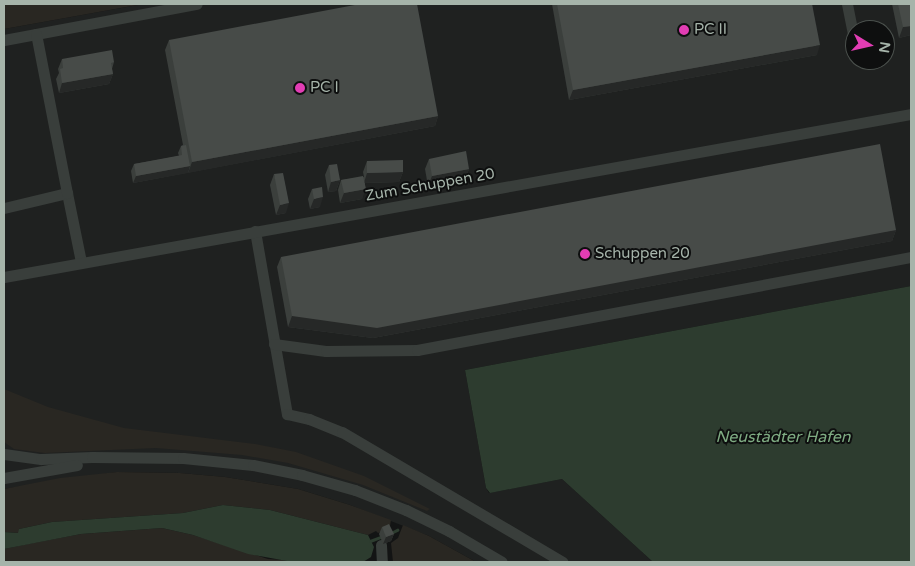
<!DOCTYPE html>
<meta charset="utf-8">
<style>
body{margin:0}
#map{position:relative;width:915px;height:566px;overflow:hidden;background:#131414;font-family:"Varela Round",sans-serif}
div>[style]{position:absolute}
[style*='--x']{left:calc(var(--x)*1px);top:calc(var(--y)*1px);width:calc(var(--w)*1px);rotate:calc(var(--a)*1deg)}
.built>*{inset:0;background:#1f2120}
.green>*{inset:0;background:#292722}
.water>*{inset:0;background:#2d3c2f}
.stream>*{height:2.5px;margin:-1.25px;padding:0 1.25px;transform-origin:1.25px;border-radius:1.25px;background:#2d3c2f}
.minor>*{height:11px;margin:-5.5px;padding:0 5.5px;transform-origin:5.5px;border-radius:5.5px;background:#393e3b}
.wall>*{inset:0;background:#3b3f3c}
.shaded-wall>*{inset:0;background:#262827}
.building>*{inset:0;background:#474b48}
.dots>*{width:14px;height:14px;translate:-50% -50%;box-sizing:border-box;border:2px solid #0e0f0f;border-radius:50%}
span{translate:-50% -50%;white-space:nowrap;text-align:center;line-height:1.15;-webkit-text-stroke:4px #0e0f0f;paint-order:stroke}
.poi-label{font-size:15px;color:#a6b4aa}
.left{translate:0 -50%;text-align:left}
.street-label{font-size:15px;color:#a6b4aa}
.water-label{font-size:16px;color:#7fac83;font-style:italic}
.frame{position:absolute;inset:0;border:5px solid #a6b4aa;pointer-events:none}
.north{position:absolute;left:845px;top:20px;width:50px;height:50px;box-sizing:border-box;background:#0e0f0f;border:1px solid #4b514d;border-radius:50%;rotate:99deg;font-size:14px;font-weight:700;line-height:20px;text-align:center;color:#a6b4aa}
.north::after{content:'';display:block;margin:auto;width:18px;height:22px;background:#e23db4;clip-path:polygon(50% 0,100% 100%,50% 72%,0 100%)}
</style>
<div id="map">
<div class="built">
<i style="clip-path:polygon(evenodd,143px 4px,911px 4px,911px 286px,465px 370px,486px 488px,489px 493px,562px 479px,653px 562px,476px 562px,429px 536px,350px 505px,298px 489px,225px 477px,180px 473px,117px 472px,4px 489px,4px 29px,143px 4px,855px 30px,885px 30px,885px 60px,855px 60px,855px 30px)"></i>
</div>
<div class="green">
<i style="clip-path:polygon(4px 4px,143px 4px,4px 29px)"></i>
<i style="clip-path:polygon(4px 389px,48px 407px,124px 428px,255px 444px,296px 452px,364px 476px,430px 509px,427px 511px,363px 485px,288px 463px,242px 455px,156px 448px,45px 453px,14px 449px,4px 442px)"></i>
<i style="clip-path:polygon(117px 472px,180px 473px,225px 477px,298px 489px,350px 505px,391px 520px,390px 526px,386px 530px,378px 533px,376px 531px,368px 535px,270px 510px,223px 505px,183px 513px,52px 522px,19px 529px,19px 533px,4px 532px,4px 489px,60px 478px)"></i>
<i style="clip-path:polygon(403px 525px,429px 536px,476px 562px,393px 562px,391px 543px,398px 538px)"></i>
<i style="clip-path:polygon(162px 528px,193px 535px,268px 559px,310px 562px,4px 562px,4px 549px,28px 544px,81px 534px)"></i>
</div>
<div class="water">
<i style="clip-path:polygon(911px 286px,911px 562px,653px 562px,562px 479px,490px 493px,486px 488px,465px 370px)"></i>
<i style="clip-path:polygon(223px 505px,270px 510px,368px 535px,374px 547px,371px 557px,363px 562px,287px 561px,248px 554px,193px 535px,162px 528px,81px 534px,4px 549px,4px 532px,18px 533px,19px 529px,52px 522px,183px 513px)"></i>
</div>
<div class="stream">
<i style="--x:391;--y:533;--w:7;--a:-27"></i>
<i style="--x:370;--y:541;--w:14;--a:-21"></i>
</div>
<div class="minor">
<i style="--x:847;--y:4;--w:41;--a:78.7"></i>
<i style="--x:4;--y:40;--w:196;--a:-10.6"></i>
<i style="--x:67;--y:193;--w:70;--a:78.5"></i>
<i style="--x:4;--y:208;--w:65;--a:-13.4"></i>
<i style="--x:67;--y:193;--w:162;--a:-101"></i>
<i style="--x:255;--y:231;--w:186;--a:80.1"></i>
<i style="--x:287;--y:414;--w:23;--a:13"></i>
<i style="--x:309;--y:419;--w:35;--a:22"></i>
<i style="--x:342;--y:432;--w:256;--a:30.5"></i>
<i style="--x:4;--y:277;--w:922;--a:-10.19"></i>
<i style="--x:274;--y:344;--w:52;--a:7.7"></i>
<i style="--x:326;--y:351;--w:91;--a:-0.6"></i>
<i style="--x:417;--y:350;--w:503;--a:-10.66"></i>
<i style="--x:4;--y:454;--w:37;--a:8"></i>
<i style="--x:41;--y:459;--w:51;--a:-2.2"></i>
<i style="--x:92;--y:457;--w:91;--a:0.6"></i>
<i style="--x:183;--y:458;--w:70;--a:5.7"></i>
<i style="--x:253;--y:465;--w:50;--a:11.5"></i>
<i style="--x:302;--y:475;--w:55;--a:15.8"></i>
<i style="--x:355;--y:490;--w:55;--a:21.4"></i>
<i style="--x:406;--y:510;--w:48;--a:26"></i>
<i style="--x:449;--y:531;--w:61;--a:30.3"></i>
<i style="--x:4;--y:478;--w:74;--a:-10.1"></i>
<i style="--x:381;--y:545;--w:17;--a:87"></i>
</div>
<div class="wall">
<i style="clip-path:polygon(552px 4px,812px 4px,817px 55px,569px 100px)"></i>
<i style="clip-path:polygon(892px 4px,911px 4px,911px 35px,899px 38px)"></i>
<i style="clip-path:polygon(169px 40px,438px 116px,435px 126px,133px 183px,131px 171px,134px 164px,179px 156px,178px 153px,181px 146px,183px 145px,165px 50px)"></i>
<i style="clip-path:polygon(62px 59px,114px 62px,112px 69px,113px 74px,109px 84px,59px 93px,56px 79px,59px 73px,58px 69px)"></i>
<i style="clip-path:polygon(429px 159px,469px 169px,465px 179px,428px 186px,425px 169px)"></i>
<i style="clip-path:polygon(367px 161px,403px 172px,399px 182px,365px 183px,362px 199px,340px 203px,338px 190px,341px 180px,364px 177px,363px 172px)"></i>
<i style="clip-path:polygon(329px 165px,340px 180px,336px 191px,328px 192px,325px 175px)"></i>
<i style="clip-path:polygon(274px 174px,286px 213px,276px 215px,270px 185px)"></i>
<i style="clip-path:polygon(312px 189px,320px 207px,310px 209px,308px 199px)"></i>
<i style="clip-path:polygon(896px 230px,892px 241px,373px 338px,288px 327px,277px 267px,281px 257px)"></i>
<i style="clip-path:polygon(382px 527px,394px 534px,391px 541px,383px 544px,379px 534px)"></i>
</div>
<div class="shaded-wall">
<i style="clip-path:polygon(911px 26px,911px 35px,899px 38px,903px 27px)"></i>
<i style="clip-path:polygon(820px 45px,817px 55px,569px 100px,573px 90px)"></i>
<i style="clip-path:polygon(113px 74px,109px 84px,59px 93px,62px 83px)"></i>
<i style="clip-path:polygon(438px 116px,435px 126px,188px 173px,192px 162px)"></i>
<i style="clip-path:polygon(190px 166px,188px 173px,133px 183px,136px 176px)"></i>
<i style="clip-path:polygon(469px 169px,465px 179px,428px 186px,432px 176px)"></i>
<i style="clip-path:polygon(403px 172px,399px 182px,364px 183px,367px 173px)"></i>
<i style="clip-path:polygon(340px 180px,336px 191px,328px 192px,331px 182px)"></i>
<i style="clip-path:polygon(366px 189px,362px 199px,340px 203px,344px 193px)"></i>
<i style="clip-path:polygon(323px 197px,320px 207px,310px 209px,314px 199px)"></i>
<i style="clip-path:polygon(289px 203px,286px 213px,276px 215px,280px 205px)"></i>
<i style="clip-path:polygon(896px 230px,892px 241px,373px 338px,288px 327px,292px 316px)"></i>
<i style="clip-path:polygon(394px 534px,391px 541px,383px 544px,386px 537px)"></i>
</div>
<div class="building">
<i style="clip-path:polygon(360px 4px,417px 4px,438px 116px,192px 162px,169px 40px)"></i>
<i style="clip-path:polygon(557px 4px,812px 4px,820px 45px,573px 90px)"></i>
<i style="clip-path:polygon(898px 4px,911px 4px,911px 26px,903px 27px)"></i>
<i style="clip-path:polygon(112px 50px,114px 62px,111px 63px,113px 74px,62px 83px,60px 69px,63px 68px,62px 59px)"></i>
<i style="clip-path:polygon(880px 144px,896px 230px,377px 328px,292px 316px,281px 257px)"></i>
<i style="clip-path:polygon(186px 145px,190px 166px,136px 176px,134px 164px,182px 155px,181px 146px)"></i>
<i style="clip-path:polygon(466px 151px,469px 169px,432px 176px,429px 159px)"></i>
<i style="clip-path:polygon(403px 160px,403px 172px,367px 173px,367px 161px)"></i>
<i style="clip-path:polygon(337px 164px,340px 180px,331px 182px,329px 165px)"></i>
<i style="clip-path:polygon(283px 173px,289px 203px,280px 205px,274px 174px)"></i>
<i style="clip-path:polygon(363px 176px,366px 189px,344px 193px,341px 180px)"></i>
<i style="clip-path:polygon(322px 187px,323px 197px,314px 199px,312px 189px)"></i>
<i style="clip-path:polygon(389px 524px,394px 534px,386px 537px,382px 527px)"></i>
</div>
<div class="dots">
<i style="left:684px;top:30px;background:#e23db4"></i>
<i style="left:300px;top:88px;background:#e23db4"></i>
<i style="left:585px;top:254px;background:#e23db4"></i>
</div>
<div class="poi-label">
<span class="left" style="left:694px;top:30px">PC II</span>
<span class="left" style="left:310px;top:88px">PC I</span>
<span class="left" style="left:595px;top:254px">Schuppen 20</span>
</div>
<div class="street-label">
<span style="left:430px;top:185px;rotate:-10deg">Zum Schuppen 20</span>
</div>
<div class="water-label">
<span style="left:783px;top:437px">Neustädter Hafen</span>
</div>
<div class="frame"></div>
<div class="north">N</div>
</div>
